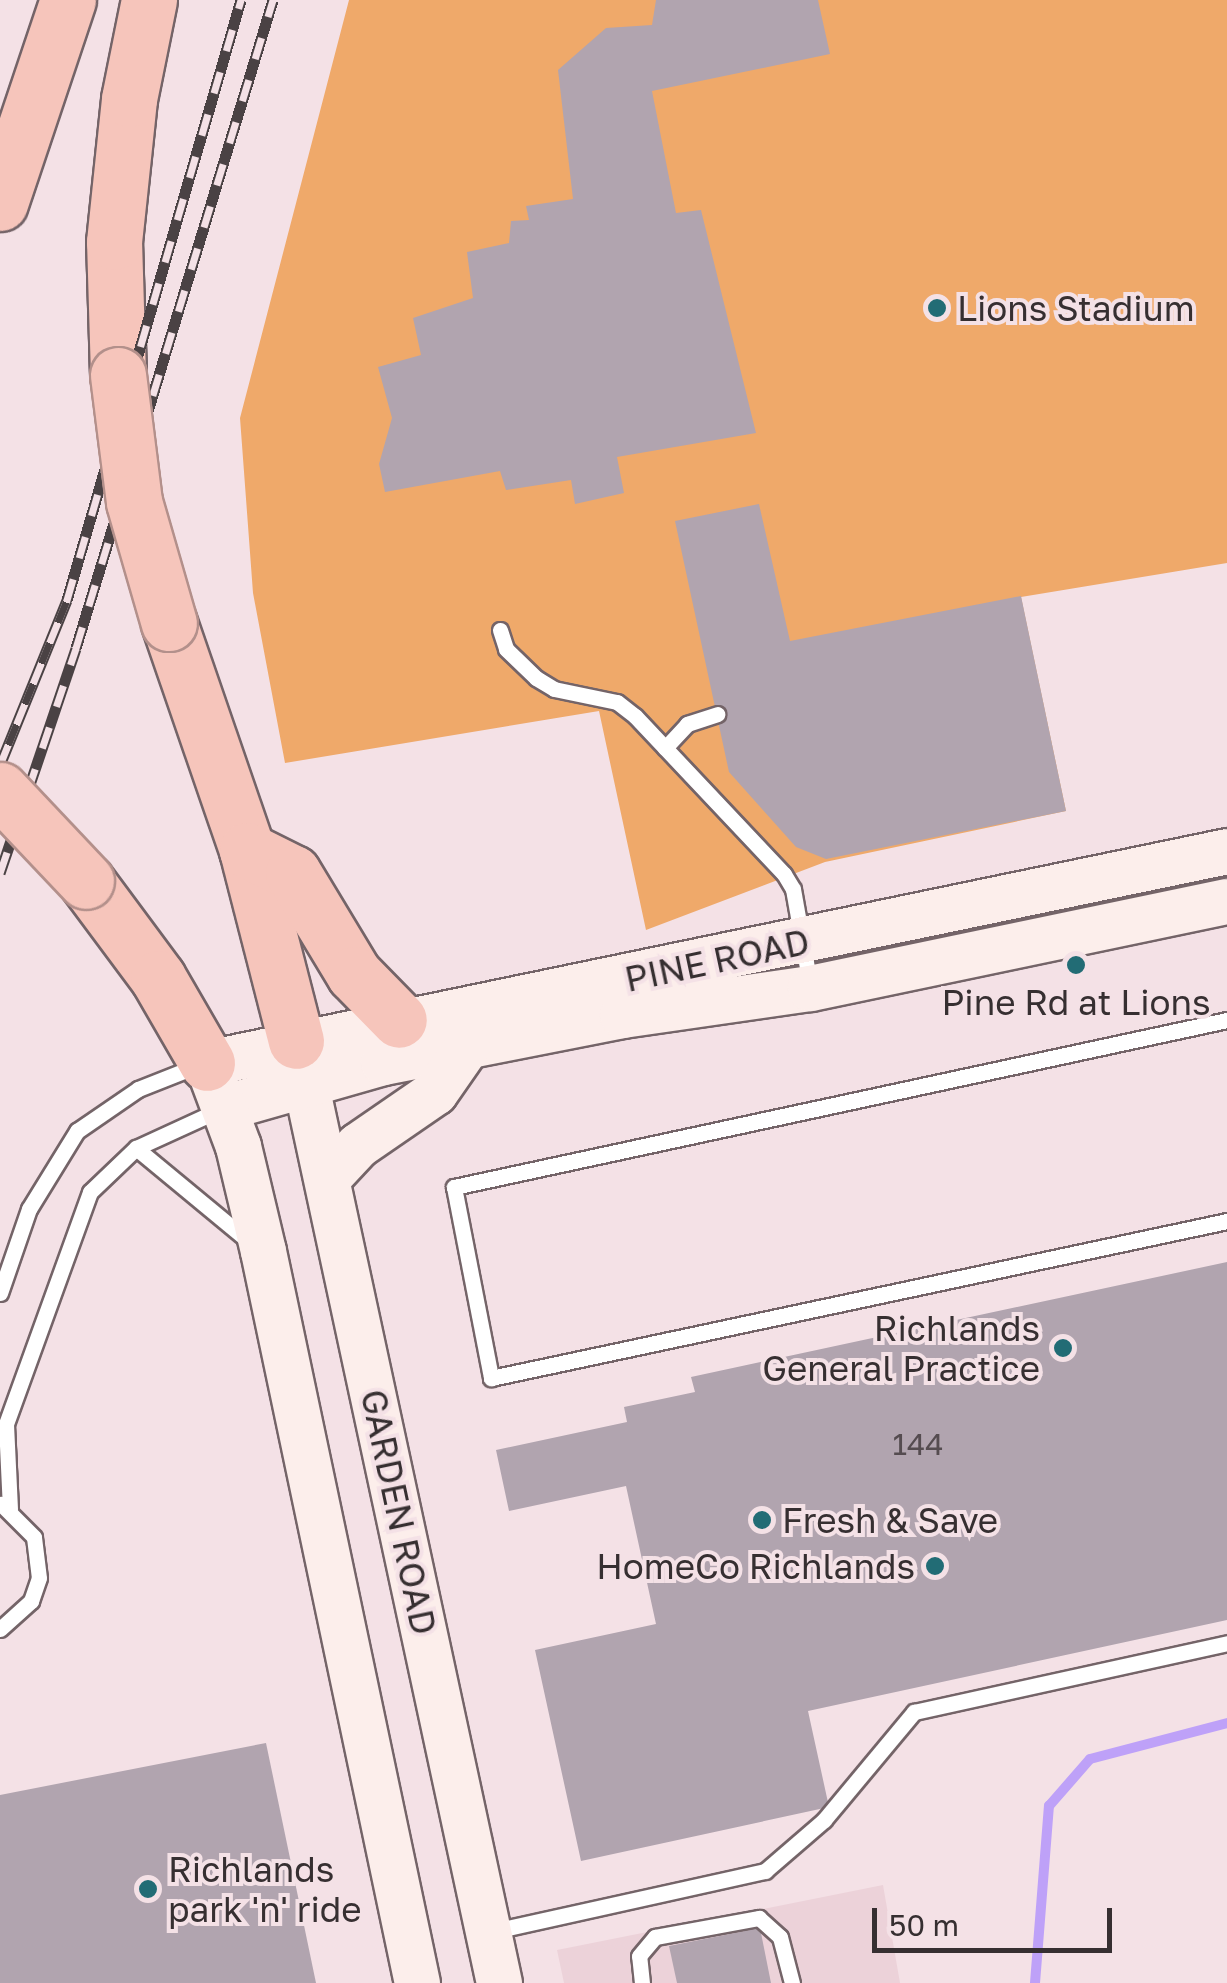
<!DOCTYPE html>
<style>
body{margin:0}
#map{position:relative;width:1227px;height:1983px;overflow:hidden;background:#f4e1e6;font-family:"Golos Text",sans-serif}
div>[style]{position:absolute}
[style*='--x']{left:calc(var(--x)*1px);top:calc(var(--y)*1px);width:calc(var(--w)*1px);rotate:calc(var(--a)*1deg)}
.built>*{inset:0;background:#ecd2d9}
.green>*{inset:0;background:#efa96a}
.stream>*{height:10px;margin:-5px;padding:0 5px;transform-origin:5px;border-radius:5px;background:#bea1f8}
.building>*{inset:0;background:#b1a4af}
.roads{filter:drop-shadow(2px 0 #746468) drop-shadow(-2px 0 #746468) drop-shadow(0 2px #746468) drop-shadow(0 -2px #746468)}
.lane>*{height:15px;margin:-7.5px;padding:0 7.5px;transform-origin:7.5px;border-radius:7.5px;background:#fff}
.secondary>*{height:45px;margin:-22.5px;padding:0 22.5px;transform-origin:22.5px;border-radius:22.5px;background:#fceeeb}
.highway>*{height:55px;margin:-27.5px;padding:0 27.5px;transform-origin:27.5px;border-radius:27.5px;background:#f6c5bb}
.rail>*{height:11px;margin-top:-5.5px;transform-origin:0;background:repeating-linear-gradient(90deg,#f4e1e6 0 22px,#4a4244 0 44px);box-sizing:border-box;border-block:2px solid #4a4244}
.bridges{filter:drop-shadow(2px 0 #b3908b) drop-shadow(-2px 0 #b3908b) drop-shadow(0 2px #b3908b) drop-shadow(0 -2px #b3908b)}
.highway-bridge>*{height:55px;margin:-27.5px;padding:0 27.5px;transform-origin:27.5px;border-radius:27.5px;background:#f6c5bb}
.dots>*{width:28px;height:28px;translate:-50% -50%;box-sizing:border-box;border:5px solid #f4e1e6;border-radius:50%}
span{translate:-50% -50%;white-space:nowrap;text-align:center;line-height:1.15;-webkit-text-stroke:8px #f4e1e6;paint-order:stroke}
.number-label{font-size:30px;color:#554c50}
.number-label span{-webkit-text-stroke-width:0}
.poi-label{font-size:35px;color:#362f31}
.left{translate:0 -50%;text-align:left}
.right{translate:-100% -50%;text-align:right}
.street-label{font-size:35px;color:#362f31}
.scale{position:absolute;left:872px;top:1908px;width:240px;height:45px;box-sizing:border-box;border:5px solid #362f31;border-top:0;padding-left:12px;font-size:30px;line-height:35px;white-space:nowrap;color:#362f31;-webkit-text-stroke:8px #f4e1e6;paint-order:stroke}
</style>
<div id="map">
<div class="built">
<i style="clip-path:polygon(883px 1885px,900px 1983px,564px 1983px,557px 1950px)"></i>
</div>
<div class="green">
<i style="clip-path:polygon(349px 0,1227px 0,1227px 563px,1021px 597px,1066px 811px,825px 862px,646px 930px,599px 711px,285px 763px,253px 593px,240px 418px)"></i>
</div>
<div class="stream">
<i style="--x:1035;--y:1983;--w:178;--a:-85.5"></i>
<i style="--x:1049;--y:1806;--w:62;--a:-48.9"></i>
<i style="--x:1090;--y:1759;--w:142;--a:-14.7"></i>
</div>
<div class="building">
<i style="clip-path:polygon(656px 0,818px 0,830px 54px,652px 91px,676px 213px,701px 210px,756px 433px,617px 457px,624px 493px,575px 504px,571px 480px,506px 490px,500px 471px,385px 492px,379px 464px,392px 418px,378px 367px,421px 355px,413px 318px,473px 298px,467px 252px,509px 243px,511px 221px,529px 220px,526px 206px,573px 199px,558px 70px,606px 28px,652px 25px)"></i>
<i style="clip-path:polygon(759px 504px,790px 641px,1021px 596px,1066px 811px,826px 859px,796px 847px,729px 772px,675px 521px)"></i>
<i style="clip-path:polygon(1227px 1262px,1227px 1620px,808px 1711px,829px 1807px,581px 1861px,535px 1650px,656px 1624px,626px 1486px,509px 1511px,496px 1450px,627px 1422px,624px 1407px,695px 1392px,691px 1377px)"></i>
<i style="clip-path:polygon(266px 1743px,316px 1983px,0 1983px,0 1795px)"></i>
<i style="clip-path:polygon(760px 1928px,771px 1983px,677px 1983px,669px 1946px)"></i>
</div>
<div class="roads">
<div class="lane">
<i style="--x:500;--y:630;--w:20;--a:72"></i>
<i style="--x:506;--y:649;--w:42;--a:44"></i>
<i style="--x:536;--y:678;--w:21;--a:31"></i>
<i style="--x:554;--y:689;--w:64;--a:11.7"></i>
<i style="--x:617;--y:702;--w:23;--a:38"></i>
<i style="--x:635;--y:716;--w:217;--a:46.7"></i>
<i style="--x:784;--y:874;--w:17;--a:59"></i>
<i style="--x:793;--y:889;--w:97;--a:79.9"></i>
<i style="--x:665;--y:748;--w:33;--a:-47"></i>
<i style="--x:687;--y:724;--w:32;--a:-18"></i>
<i style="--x:1227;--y:1020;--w:791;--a:167.81"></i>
<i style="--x:454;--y:1187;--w:195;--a:79"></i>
<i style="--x:491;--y:1378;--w:753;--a:-12.04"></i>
<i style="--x:136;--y:1148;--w:149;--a:39.6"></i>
<i style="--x:0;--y:1293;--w:89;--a:-71"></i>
<i style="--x:29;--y:1209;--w:92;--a:-58.4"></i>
<i style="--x:77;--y:1131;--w:74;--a:-34.5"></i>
<i style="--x:138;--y:1089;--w:66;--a:-21.5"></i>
<i style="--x:10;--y:1509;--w:85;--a:-92.7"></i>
<i style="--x:6;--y:1424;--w:247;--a:-70.1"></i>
<i style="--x:90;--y:1192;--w:64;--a:-43.7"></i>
<i style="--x:136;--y:1148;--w:94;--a:-24.6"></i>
<i style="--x:0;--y:1629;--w:42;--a:-42.1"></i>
<i style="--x:31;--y:1601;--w:24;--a:-71"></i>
<i style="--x:39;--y:1578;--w:41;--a:-97"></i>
<i style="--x:34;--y:1537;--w:47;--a:-135"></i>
<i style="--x:494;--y:1931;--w:278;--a:-12.5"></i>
<i style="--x:765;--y:1871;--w:78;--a:-40.8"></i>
<i style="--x:824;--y:1820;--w:141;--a:-50.2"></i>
<i style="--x:914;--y:1712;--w:321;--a:-12.4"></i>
<i style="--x:642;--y:1983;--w:27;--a:-96"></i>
<i style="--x:639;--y:1956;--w:25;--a:-50"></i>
<i style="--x:655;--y:1937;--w:106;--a:-10.4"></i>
<i style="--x:759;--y:1918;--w:28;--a:42"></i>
<i style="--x:780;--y:1937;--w:48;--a:75.4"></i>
</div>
<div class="secondary">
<i style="--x:299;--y:1053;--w:951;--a:77.86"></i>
<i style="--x:225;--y:1107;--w:164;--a:-15.9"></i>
<i style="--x:383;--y:1062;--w:244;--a:-11.1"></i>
<i style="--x:622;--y:1015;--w:190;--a:-8.2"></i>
<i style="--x:810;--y:988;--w:426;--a:-11.8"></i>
<i style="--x:327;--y:1178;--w:45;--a:-46.8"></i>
<i style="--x:358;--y:1145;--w:93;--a:-34.5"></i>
<i style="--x:435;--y:1092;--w:56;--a:-55.2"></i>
<i style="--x:417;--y:1983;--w:748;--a:-101.88"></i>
<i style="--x:263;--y:1251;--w:108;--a:-103.4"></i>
<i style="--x:238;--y:1146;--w:89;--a:-110.5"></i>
<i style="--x:207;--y:1063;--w:1042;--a:-11.74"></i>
</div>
<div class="highway">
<i style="--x:0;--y:203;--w:214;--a:-71.5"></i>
<i style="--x:118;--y:375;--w:133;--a:-91.7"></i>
<i style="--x:114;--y:242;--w:144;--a:-84"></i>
<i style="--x:129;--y:99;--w:101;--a:-78.6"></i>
<i style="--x:169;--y:623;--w:240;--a:71"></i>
<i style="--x:247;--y:850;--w:197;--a:75.6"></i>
<i style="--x:247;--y:850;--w:51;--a:26.6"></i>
<i style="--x:293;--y:873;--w:118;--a:58.9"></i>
<i style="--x:354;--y:974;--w:64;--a:45.6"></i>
<i style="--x:86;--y:881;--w:121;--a:53.4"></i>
<i style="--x:158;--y:978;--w:98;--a:60"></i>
</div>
</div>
<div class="rail">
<i style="--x:0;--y:765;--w:178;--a:-67.9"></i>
<i style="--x:67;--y:600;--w:625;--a:-73.83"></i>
<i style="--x:0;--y:873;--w:237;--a:-71.3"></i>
<i style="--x:76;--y:648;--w:677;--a:-73.09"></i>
</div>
<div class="bridges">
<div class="highway-bridge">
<i style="--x:118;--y:375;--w:128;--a:82.8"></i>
<i style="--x:134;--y:502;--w:126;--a:73.9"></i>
<i style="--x:0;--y:790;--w:125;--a:46.6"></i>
</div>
</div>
<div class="dots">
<i style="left:937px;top:308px;background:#226c75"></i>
<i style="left:1076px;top:965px;background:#226c75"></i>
<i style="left:1063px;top:1348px;background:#226c75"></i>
<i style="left:762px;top:1520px;background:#226c75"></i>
<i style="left:935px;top:1566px;background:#226c75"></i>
<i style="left:148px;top:1889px;background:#226c75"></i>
</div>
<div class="number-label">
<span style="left:918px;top:1444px">144</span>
</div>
<div class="poi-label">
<span class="left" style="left:957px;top:308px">Lions Stadium</span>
<span style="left:1076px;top:1002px">Pine Rd at Lions</span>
<span class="right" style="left:1040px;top:1348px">Richlands<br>General Practice</span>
<span class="left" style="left:782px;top:1520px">Fresh &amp; Save</span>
<span class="right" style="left:915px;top:1566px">HomeCo Richlands</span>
<span class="left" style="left:168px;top:1889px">Richlands<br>park 'n' ride</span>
</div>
<div class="street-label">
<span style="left:717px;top:960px;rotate:-12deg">PINE ROAD</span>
<span style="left:399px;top:1512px;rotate:78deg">GARDEN ROAD</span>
</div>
<div class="scale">50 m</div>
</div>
